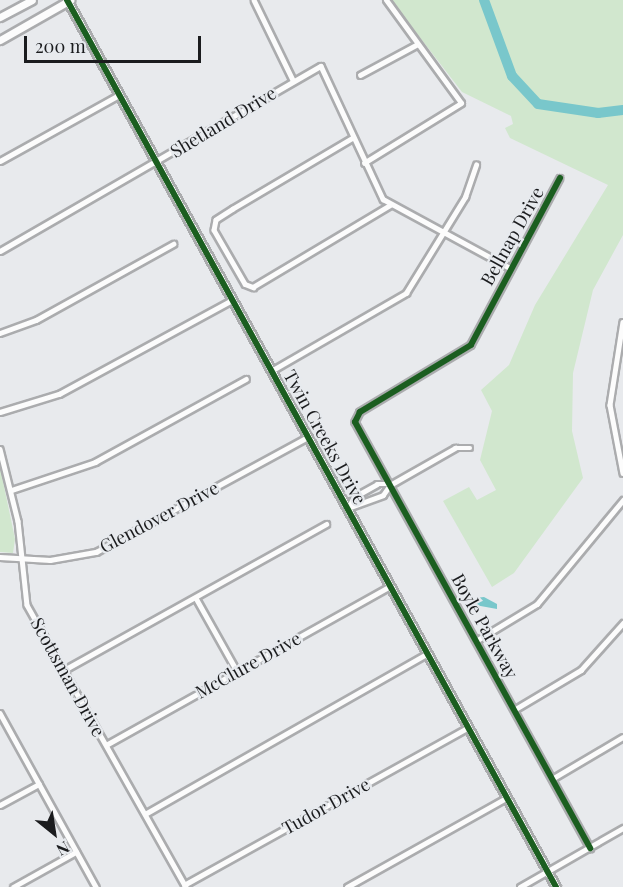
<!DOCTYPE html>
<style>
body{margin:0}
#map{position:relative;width:623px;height:887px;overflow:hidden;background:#e8eaed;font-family:"Playfair Display",serif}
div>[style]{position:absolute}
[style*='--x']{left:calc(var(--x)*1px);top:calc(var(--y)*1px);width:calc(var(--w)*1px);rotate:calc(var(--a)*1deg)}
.green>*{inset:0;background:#d1e7ce}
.water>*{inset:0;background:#79c7cb}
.river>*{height:10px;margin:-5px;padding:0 5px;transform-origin:5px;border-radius:5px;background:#79c7cb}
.roads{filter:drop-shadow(2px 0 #abacae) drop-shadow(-2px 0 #abacae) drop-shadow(0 2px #abacae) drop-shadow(0 -2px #abacae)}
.street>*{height:4.5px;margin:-2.25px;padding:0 2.25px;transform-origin:2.25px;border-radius:2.25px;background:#fcfcfc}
.secondary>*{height:7px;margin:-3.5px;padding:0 3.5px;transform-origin:3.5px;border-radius:3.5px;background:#fcfcfc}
.cycleway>*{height:6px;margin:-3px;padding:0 3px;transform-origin:3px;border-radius:3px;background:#1b5e20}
span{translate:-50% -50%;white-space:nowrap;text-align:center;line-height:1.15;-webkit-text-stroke:4.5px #e7eaee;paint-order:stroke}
.street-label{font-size:18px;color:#1b1c1e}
.north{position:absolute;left:24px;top:803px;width:60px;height:60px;-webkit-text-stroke:4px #e7eaee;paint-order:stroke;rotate:150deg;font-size:16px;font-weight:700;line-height:24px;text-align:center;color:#1b1c1e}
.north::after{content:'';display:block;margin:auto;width:21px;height:27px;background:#1b1c1e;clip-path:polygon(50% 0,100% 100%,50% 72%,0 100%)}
.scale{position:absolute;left:24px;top:36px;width:177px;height:27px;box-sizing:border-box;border:3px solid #1b1c1e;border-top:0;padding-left:8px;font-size:18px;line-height:21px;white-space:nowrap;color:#1b1c1e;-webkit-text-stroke:4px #e7eaee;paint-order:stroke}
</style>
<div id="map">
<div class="green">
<i style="clip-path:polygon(391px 0,623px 0,623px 235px,593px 290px,573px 373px,572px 431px,583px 478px,514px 573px,492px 587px,443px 501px,469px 487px,477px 500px,496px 490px,480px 460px,492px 411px,481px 390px,509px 365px,535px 305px,608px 185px,510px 138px,505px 128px,513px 124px,511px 116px,462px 92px)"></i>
<i style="clip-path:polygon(0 467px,15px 539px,13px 553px,0 552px)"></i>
</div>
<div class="water">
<i style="clip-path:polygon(484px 597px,497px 604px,497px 609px,475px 605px,475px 598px)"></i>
</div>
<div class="river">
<i style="--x:484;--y:0;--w:81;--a:69.8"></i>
<i style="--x:512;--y:76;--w:38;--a:47"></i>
<i style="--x:538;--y:104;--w:61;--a:8.5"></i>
<i style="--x:598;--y:113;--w:25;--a:-7"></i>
</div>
<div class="roads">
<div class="street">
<i style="--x:254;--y:0;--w:89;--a:64"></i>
<i style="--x:360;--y:75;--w:64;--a:-28.2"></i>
<i style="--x:353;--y:138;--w:139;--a:149.4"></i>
<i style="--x:233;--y:209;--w:20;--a:147"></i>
<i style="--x:216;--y:220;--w:10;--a:101"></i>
<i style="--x:214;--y:230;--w:62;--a:60.1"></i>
<i style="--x:245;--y:284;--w:9;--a:21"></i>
<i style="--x:253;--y:287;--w:160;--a:-30.9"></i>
<i style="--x:0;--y:161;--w:136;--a:-29"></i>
<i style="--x:364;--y:163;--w:114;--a:-31.7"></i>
<i style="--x:461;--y:103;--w:127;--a:-126.1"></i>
<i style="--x:560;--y:178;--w:189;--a:118.1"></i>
<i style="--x:471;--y:345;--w:130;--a:148.9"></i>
<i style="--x:360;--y:412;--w:11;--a:117"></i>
<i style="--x:355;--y:422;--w:487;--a:61.1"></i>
<i style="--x:0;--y:251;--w:370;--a:-30"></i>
<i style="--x:321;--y:66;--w:147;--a:65"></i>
<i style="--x:383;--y:199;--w:142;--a:28.5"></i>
<i style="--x:623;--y:322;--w:84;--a:98.9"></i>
<i style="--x:610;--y:405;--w:69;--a:79.2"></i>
<i style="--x:0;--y:333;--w:38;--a:-20"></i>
<i style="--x:36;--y:320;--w:157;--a:-29"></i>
<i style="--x:271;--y:371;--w:156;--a:-30"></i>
<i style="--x:406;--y:293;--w:113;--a:-58.4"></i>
<i style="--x:465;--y:197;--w:34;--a:-71"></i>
<i style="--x:0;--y:412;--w:62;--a:-17"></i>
<i style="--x:59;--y:394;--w:197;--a:-28.5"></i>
<i style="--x:0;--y:449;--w:74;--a:76"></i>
<i style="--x:18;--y:521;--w:84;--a:83.9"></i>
<i style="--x:27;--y:605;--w:324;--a:60.6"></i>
<i style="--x:12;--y:490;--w:88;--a:-18.6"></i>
<i style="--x:95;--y:462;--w:172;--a:-28.8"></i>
<i style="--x:348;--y:508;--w:37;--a:-20"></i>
<i style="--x:383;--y:495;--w:12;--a:-55"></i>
<i style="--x:390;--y:485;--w:75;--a:-29.6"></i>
<i style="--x:455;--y:448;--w:15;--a:0"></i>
<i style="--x:348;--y:508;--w:13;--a:-61"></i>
<i style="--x:354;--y:497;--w:26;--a:-29"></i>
<i style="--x:377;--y:484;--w:13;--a:0"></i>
<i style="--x:0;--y:557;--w:50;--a:3.4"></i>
<i style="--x:50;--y:560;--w:47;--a:-9.9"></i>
<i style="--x:96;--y:552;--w:241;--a:-28.5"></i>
<i style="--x:196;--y:598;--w:84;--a:60.7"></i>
<i style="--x:476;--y:641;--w:71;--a:-31.2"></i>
<i style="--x:537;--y:604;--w:135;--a:-50.4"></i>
<i style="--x:64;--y:670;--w:300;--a:-29.1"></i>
<i style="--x:514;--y:710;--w:78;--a:-30.8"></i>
<i style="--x:581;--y:670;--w:63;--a:-48.2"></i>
<i style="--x:0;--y:713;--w:199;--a:61.1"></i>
<i style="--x:106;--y:745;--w:325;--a:-29.2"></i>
<i style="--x:552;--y:779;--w:82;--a:-30.6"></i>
<i style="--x:0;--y:805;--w:44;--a:-28.3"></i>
<i style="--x:145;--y:814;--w:322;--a:-29.6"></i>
<i style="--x:184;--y:885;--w:324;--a:-29"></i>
<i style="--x:13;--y:887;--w:72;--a:-29.1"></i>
<i style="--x:347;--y:887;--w:182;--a:-29.2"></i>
<i style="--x:520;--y:887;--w:119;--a:-29.8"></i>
</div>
<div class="secondary">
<i style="--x:67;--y:0;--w:1013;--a:61.13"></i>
<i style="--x:0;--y:17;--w:36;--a:-28"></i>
<i style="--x:0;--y:40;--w:81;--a:-29.7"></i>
</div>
</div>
<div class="cycleway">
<i style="--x:67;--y:0;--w:1013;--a:61.13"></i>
<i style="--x:560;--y:178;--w:189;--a:118.1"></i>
<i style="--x:471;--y:345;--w:130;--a:148.9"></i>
<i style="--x:360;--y:412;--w:11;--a:117"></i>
<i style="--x:355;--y:422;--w:487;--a:61.1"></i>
</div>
<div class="street-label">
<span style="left:223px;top:122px;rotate:-31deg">Shetland Drive</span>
<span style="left:512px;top:236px;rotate:-61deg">Bellnap Drive</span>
<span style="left:325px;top:437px;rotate:61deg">Twin Creeks Drive</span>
<span style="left:159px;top:517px;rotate:-28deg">Glendover Drive</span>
<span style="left:485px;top:626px;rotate:61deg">Boyle Parkway</span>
<span style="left:248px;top:665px;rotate:-29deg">McClure Drive</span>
<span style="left:68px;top:677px;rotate:61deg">Scottsman Drive</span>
<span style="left:326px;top:806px;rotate:-29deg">Tudor Drive</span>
</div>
<div class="north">N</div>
<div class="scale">200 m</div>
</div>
